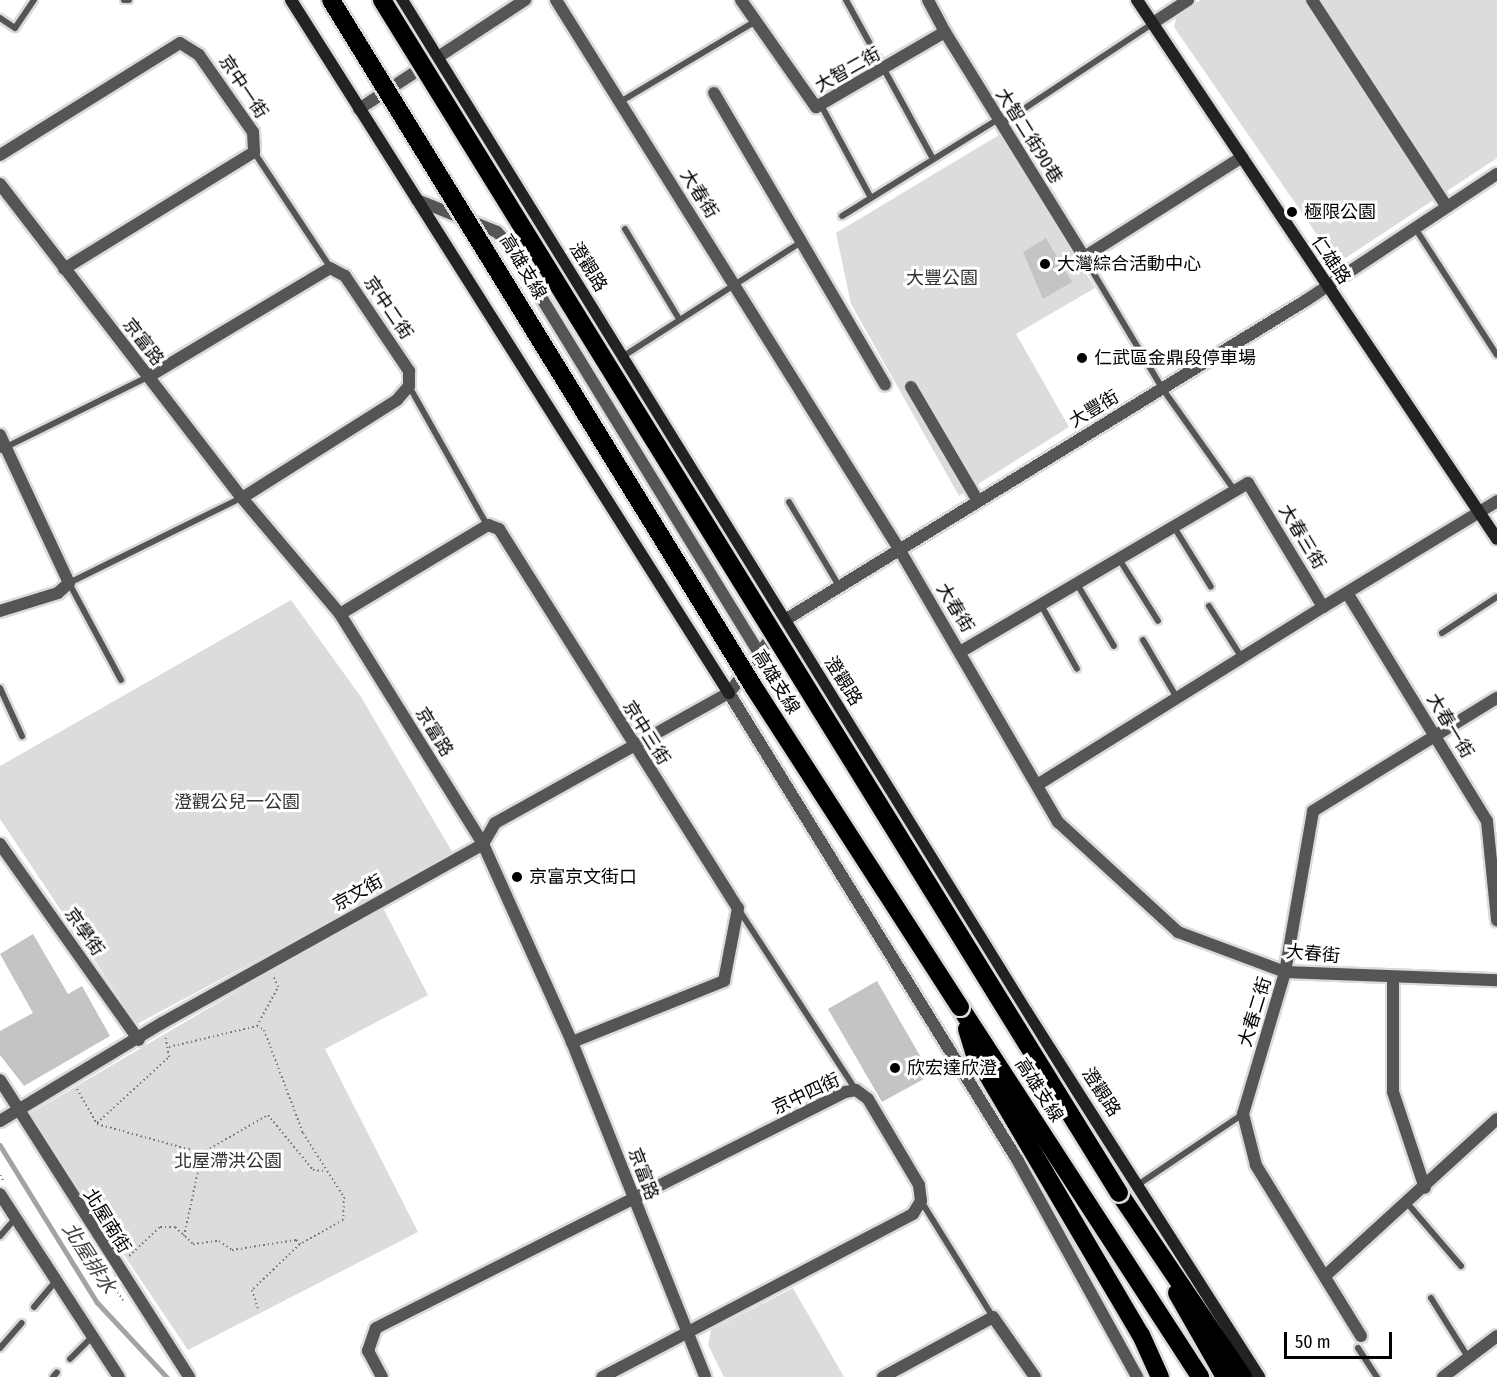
<!DOCTYPE html>
<meta charset="utf-8">
<style>
body{margin:0}
#map{position:relative;width:1497px;height:1377px;overflow:hidden;background:#fff;font-family:"Fira Sans Condensed","Noto Sans TC",sans-serif}
div>[style]{position:absolute}
[style*='--x']{left:calc(var(--x)*1px);top:calc(var(--y)*1px);width:calc(var(--w)*1px);rotate:calc(var(--a)*1deg)}
.green>*{inset:0;background:#dcdcdc}
.stream>*{height:4.5px;margin:-2.25px;padding:0 2.25px;transform-origin:2.25px;border-radius:2.25px;background:#a3a3a3}
.building>*{inset:0;background:#c4c4c4}
.path>*{height:2px;margin-top:-1px;transform-origin:0;background:repeating-linear-gradient(90deg,#777 0 1.5px,transparent 0 4.5px)}
.roads{filter:drop-shadow(2px 0 #dbdbdb) drop-shadow(-2px 0 #dbdbdb) drop-shadow(0 2px #dbdbdb) drop-shadow(0 -2px #dbdbdb)}
.lane>*{height:6px;margin:-3px;padding:0 3px;transform-origin:3px;border-radius:3px;background:#555}
.street>*{height:12px;margin:-6px;padding:0 6px;transform-origin:6px;border-radius:6px;background:#555}
.secondary>*{height:12px;margin:-6px;padding:0 6px;transform-origin:6px;border-radius:6px;background:#222}
.highway>*{height:18px;margin:-9px;padding:0 9px;transform-origin:9px;border-radius:9px;background:#000}
.bridges{filter:drop-shadow(2px 0 #dbdbdb) drop-shadow(-2px 0 #dbdbdb) drop-shadow(0 2px #dbdbdb) drop-shadow(0 -2px #dbdbdb)}
.highway-bridge>*{height:18px;margin:-9px;padding:0 9px;transform-origin:9px;border-radius:9px;background:#000}
.dots>*{width:16px;height:16px;translate:-50% -50%;box-sizing:border-box;border:3px solid #fff;border-radius:50%}
span{translate:-50% -50%;white-space:nowrap;text-align:center;line-height:1.15;-webkit-text-stroke:6px #fff;paint-order:stroke}
.street-label{font-size:18px;color:#000}
.poi-label{font-size:18px;color:#000}
.left{translate:0 -50%;text-align:left}
.park-label{font-size:18px;color:#333}
.water-label{font-size:20px;color:#444;font-style:italic}
.scale{position:absolute;left:1284px;top:1332px;width:108px;height:27px;box-sizing:border-box;border:3px solid #000;border-top:0;padding-left:8px;font-size:18px;line-height:21px;white-space:nowrap;color:#000;-webkit-text-stroke:4px #fff;paint-order:stroke}
</style>
<div id="map">
<div class="green">
<i style="clip-path:polygon(1201px 0,1497px 0,1497px 158px,1344px 259px,1331px 255px,1174px 27px,1177px 15px)"></i>
<i style="clip-path:polygon(999px 135px,1095px 288px,1016px 334px,1069px 427px,959px 496px,851px 304px,836px 233px)"></i>
<i style="clip-path:polygon(291px 600px,361px 697px,454px 855px,137px 1024px,0 819px,0 766px)"></i>
<i style="clip-path:polygon(382px 906px,428px 995px,325px 1049px,418px 1232px,188px 1350px,29px 1114px)"></i>
<i style="clip-path:polygon(793px 1288px,844px 1377px,724px 1377px,708px 1345px,711px 1330px)"></i>
</div>
<div class="stream">
<i style="--x:0;--y:1145;--w:185;--a:58.3"></i>
<i style="--x:97;--y:1302;--w:103;--a:47"></i>
</div>
<div class="building">
<i style="clip-path:polygon(1046px 238px,1072px 282px,1043px 299px,1023px 252px)"></i>
<i style="clip-path:polygon(33px 934px,68px 994px,82px 986px,110px 1036px,24px 1086px,0 1055px,0 1031px,33px 1013px,0 954px)"></i>
<i style="clip-path:polygon(877px 981px,931px 1075px,882px 1102px,828px 1009px)"></i>
</div>
<div class="path">
<i style="--x:257;--y:1026;--w:44;--a:-61.7"></i>
<i style="--x:278;--y:987;--w:13;--a:-113"></i>
<i style="--x:169;--y:1047;--w:90;--a:-13.4"></i>
<i style="--x:257;--y:1026;--w:8;--a:30"></i>
<i style="--x:264;--y:1030;--w:110;--a:69.3"></i>
<i style="--x:303;--y:1133;--w:76;--a:57.4"></i>
<i style="--x:344;--y:1197;--w:23;--a:92"></i>
<i style="--x:343;--y:1220;--w:49;--a:150.8"></i>
<i style="--x:300;--y:1244;--w:66;--a:136.2"></i>
<i style="--x:252;--y:1290;--w:19;--a:72"></i>
<i style="--x:77;--y:1089;--w:40;--a:60.3"></i>
<i style="--x:97;--y:1124;--w:109;--a:15.4"></i>
<i style="--x:97;--y:1123;--w:98;--a:-42.5"></i>
<i style="--x:169;--y:1057;--w:22;--a:-100"></i>
<i style="--x:0;--y:1175;--w:8;--a:60"></i>
<i style="--x:79;--y:1231;--w:84;--a:57.6"></i>
<i style="--x:184;--y:1236;--w:85;--a:-77.8"></i>
<i style="--x:202;--y:1153;--w:76;--a:-29.9"></i>
<i style="--x:268;--y:1115;--w:71;--a:50.7"></i>
<i style="--x:313;--y:1170;--w:12;--a:5"></i>
<i style="--x:129;--y:1256;--w:42;--a:-43.1"></i>
<i style="--x:160;--y:1227;--w:15;--a:0"></i>
<i style="--x:175;--y:1227;--w:25;--a:43"></i>
<i style="--x:193;--y:1244;--w:26;--a:-7"></i>
<i style="--x:219;--y:1241;--w:16;--a:35"></i>
<i style="--x:232;--y:1250;--w:65;--a:-8.9"></i>
<i style="--x:296;--y:1240;--w:6;--a:45"></i>
</div>
<div class="roads">
<div class="lane">
<i style="--x:124;--y:0;--w:5;--a:0"></i>
<i style="--x:846;--y:0;--w:181;--a:61.3"></i>
<i style="--x:0;--y:18;--w:18;--a:34"></i>
<i style="--x:15;--y:28;--w:34;--a:-56"></i>
<i style="--x:620;--y:102;--w:156;--a:-30.8"></i>
<i style="--x:822;--y:107;--w:103;--a:61.7"></i>
<i style="--x:1001;--y:124;--w:181;--a:-33.5"></i>
<i style="--x:254;--y:152;--w:138;--a:56.5"></i>
<i style="--x:842;--y:216;--w:182;--a:-31.8"></i>
<i style="--x:1415;--y:228;--w:151;--a:57.2"></i>
<i style="--x:625;--y:229;--w:105;--a:59"></i>
<i style="--x:1084;--y:257;--w:152;--a:59.2"></i>
<i style="--x:1162;--y:388;--w:126;--a:54.7"></i>
<i style="--x:622;--y:357;--w:213;--a:-32.7"></i>
<i style="--x:409;--y:386;--w:159;--a:60.7"></i>
<i style="--x:0;--y:450;--w:165;--a:-26.3"></i>
<i style="--x:789;--y:502;--w:98;--a:59.2"></i>
<i style="--x:1174;--y:527;--w:70;--a:58.3"></i>
<i style="--x:1119;--y:559;--w:73;--a:57.8"></i>
<i style="--x:1077;--y:584;--w:72;--a:59.2"></i>
<i style="--x:1041;--y:605;--w:73;--a:60.6"></i>
<i style="--x:1209;--y:606;--w:62;--a:57.6"></i>
<i style="--x:1442;--y:633;--w:66;--a:-33.2"></i>
<i style="--x:1143;--y:640;--w:67;--a:59.6"></i>
<i style="--x:121;--y:680;--w:110;--a:-118.2"></i>
<i style="--x:69;--y:583;--w:192;--a:-26.3"></i>
<i style="--x:0;--y:688;--w:53;--a:65.4"></i>
<i style="--x:739;--y:910;--w:215;--a:57"></i>
<i style="--x:1139;--y:1184;--w:125;--a:-33.9"></i>
<i style="--x:921;--y:1201;--w:137;--a:58.2"></i>
<i style="--x:1407;--y:1203;--w:83;--a:49.4"></i>
<i style="--x:0;--y:1236;--w:23;--a:-49"></i>
<i style="--x:1431;--y:1298;--w:70;--a:57.9"></i>
<i style="--x:34;--y:1307;--w:34;--a:-50"></i>
<i style="--x:0;--y:1348;--w:33;--a:-49"></i>
<i style="--x:1358;--y:1348;--w:35;--a:57"></i>
<i style="--x:70;--y:1359;--w:33;--a:-45"></i>
<i style="--x:53;--y:1377;--w:6;--a:-51"></i>
</div>
<div class="street">
<i style="--x:556;--y:0;--w:647;--a:58"></i>
<i style="--x:899;--y:549;--w:316;--a:59.8"></i>
<i style="--x:1058;--y:822;--w:163;--a:42.5"></i>
<i style="--x:1178;--y:932;--w:114;--a:20.5"></i>
<i style="--x:1285;--y:972;--w:212;--a:2.2"></i>
<i style="--x:741;--y:0;--w:131;--a:55"></i>
<i style="--x:816;--y:107;--w:149;--a:-30.2"></i>
<i style="--x:945;--y:32;--w:36;--a:-118"></i>
<i style="--x:1312;--y:0;--w:247;--a:56.9"></i>
<i style="--x:1153;--y:23;--w:42;--a:-33.3"></i>
<i style="--x:945;--y:32;--w:264;--a:58.3"></i>
<i style="--x:1084;--y:257;--w:187;--a:-32.3"></i>
<i style="--x:714;--y:93;--w:338;--a:59.6"></i>
<i style="--x:359;--y:109;--w:199;--a:-33.3"></i>
<i style="--x:0;--y:155;--w:212;--a:-31.9"></i>
<i style="--x:180;--y:43;--w:22;--a:32"></i>
<i style="--x:199;--y:55;--w:94;--a:55"></i>
<i style="--x:253;--y:132;--w:20;--a:87"></i>
<i style="--x:254;--y:152;--w:223;--a:148.4"></i>
<i style="--x:0;--y:184;--w:396;--a:52.4"></i>
<i style="--x:242;--y:498;--w:152;--a:49.8"></i>
<i style="--x:340;--y:614;--w:271;--a:58.1"></i>
<i style="--x:483;--y:844;--w:217;--a:65.8"></i>
<i style="--x:572;--y:1042;--w:360;--a:68.3"></i>
<i style="--x:417;--y:200;--w:86;--a:21.8"></i>
<i style="--x:497;--y:232;--w:18;--a:47"></i>
<i style="--x:509;--y:245;--w:479;--a:58.5"></i>
<i style="--x:148;--y:377;--w:212;--a:-30.9"></i>
<i style="--x:330;--y:268;--w:17;--a:28"></i>
<i style="--x:345;--y:276;--w:115;--a:56"></i>
<i style="--x:409;--y:371;--w:15;--a:90"></i>
<i style="--x:409;--y:386;--w:18;--a:131"></i>
<i style="--x:397;--y:400;--w:183;--a:147.7"></i>
<i style="--x:911;--y:387;--w:132;--a:59.6"></i>
<i style="--x:0;--y:435;--w:163;--a:65"></i>
<i style="--x:69;--y:583;--w:15;--a:138"></i>
<i style="--x:58;--y:593;--w:61;--a:162.8"></i>
<i style="--x:1349;--y:596;--w:264;--a:58.5"></i>
<i style="--x:1487;--y:821;--w:100;--a:84.2"></i>
<i style="--x:1323;--y:607;--w:204;--a:-31.3"></i>
<i style="--x:340;--y:614;--w:173;--a:-31"></i>
<i style="--x:488;--y:525;--w:12;--a:20"></i>
<i style="--x:499;--y:529;--w:448;--a:57.8"></i>
<i style="--x:738;--y:908;--w:74;--a:100.9"></i>
<i style="--x:724;--y:981;--w:164;--a:158.1"></i>
<i style="--x:960;--y:652;--w:334;--a:-30.4"></i>
<i style="--x:1248;--y:483;--w:145;--a:58.8"></i>
<i style="--x:1323;--y:607;--w:337;--a:148.1"></i>
<i style="--x:729;--y:693;--w:550;--a:58.3"></i>
<i style="--x:1018;--y:1161;--w:247;--a:61.1"></i>
<i style="--x:0;--y:844;--w:240;--a:54.7"></i>
<i style="--x:1393;--y:977;--w:115;--a:90"></i>
<i style="--x:1393;--y:1092;--w:101;--a:71.6"></i>
<i style="--x:0;--y:1080;--w:352;--a:57.5"></i>
<i style="--x:0;--y:1121;--w:189;--a:-31.2"></i>
<i style="--x:162;--y:1023;--w:368;--a:-29.1"></i>
<i style="--x:483;--y:844;--w:24;--a:-60"></i>
<i style="--x:495;--y:823;--w:268;--a:-29.1"></i>
<i style="--x:729;--y:693;--w:92;--a:-52.5"></i>
<i style="--x:785;--y:620;--w:610;--a:-31.53"></i>
<i style="--x:1305;--y:301;--w:230;--a:-33.5"></i>
<i style="--x:0;--y:1194;--w:218;--a:57"></i>
<i style="--x:1325;--y:1276;--w:233;--a:-42.4"></i>
<i style="--x:1361;--y:1336;--w:201;--a:-121.6"></i>
<i style="--x:1256;--y:1165;--w:53;--a:-104.3"></i>
<i style="--x:1243;--y:1114;--w:148;--a:-73.5"></i>
<i style="--x:1285;--y:972;--w:163;--a:-80.1"></i>
<i style="--x:1313;--y:811;--w:216;--a:-31.6"></i>
<i style="--x:382;--y:1377;--w:30;--a:-118"></i>
<i style="--x:368;--y:1351;--w:24;--a:-71"></i>
<i style="--x:376;--y:1328;--w:525;--a:-26.71"></i>
<i style="--x:845;--y:1092;--w:11;--a:-10"></i>
<i style="--x:856;--y:1090;--w:15;--a:37"></i>
<i style="--x:868;--y:1099;--w:100;--a:59.3"></i>
<i style="--x:919;--y:1185;--w:16;--a:83"></i>
<i style="--x:921;--y:1201;--w:15;--a:122"></i>
<i style="--x:913;--y:1214;--w:351;--a:152.3"></i>
<i style="--x:883;--y:1377;--w:125;--a:-28.6"></i>
<i style="--x:993;--y:1317;--w:73;--a:55"></i>
<i style="--x:1443;--y:1377;--w:68;--a:-37.2"></i>
</div>
<div class="secondary">
<i style="--x:291;--y:0;--w:820;--a:57.71"></i>
<i style="--x:402;--y:0;--w:1188;--a:58.32"></i>
<i style="--x:1026;--y:1011;--w:434;--a:57.5"></i>
<i style="--x:1137;--y:0;--w:648;--a:56.26"></i>
</div>
<div class="highway">
<i style="--x:960;--y:1007;--w:441;--a:57"></i>
<i style="--x:967;--y:1029;--w:24;--a:73"></i>
<i style="--x:974;--y:1052;--w:329;--a:59.5"></i>
<i style="--x:1141;--y:1335;--w:46;--a:65.7"></i>
<i style="--x:1119;--y:1193;--w:222;--a:56"></i>
<i style="--x:1177;--y:1293;--w:97;--a:60.3"></i>
</div>
</div>
<div class="bridges">
<div class="highway-bridge">
<i style="--x:331;--y:0;--w:805;--a:58.4"></i>
<i style="--x:753;--y:686;--w:382;--a:57.2"></i>
<i style="--x:382;--y:0;--w:1402;--a:58.29"></i>
</div>
</div>
<div class="dots">
<i style="left:1292px;top:212px;background:#000"></i>
<i style="left:1045px;top:264px;background:#000"></i>
<i style="left:1082px;top:358px;background:#000"></i>
<i style="left:517px;top:877px;background:#000"></i>
<i style="left:895px;top:1068px;background:#000"></i>
</div>
<div class="street-label">
<span style="left:848px;top:70px;rotate:-29deg">大智二街</span>
<span style="left:243px;top:87px;rotate:56deg">京中一街</span>
<span style="left:1029px;top:136px;rotate:58deg">大智二街90巷</span>
<span style="left:699px;top:194px;rotate:58deg">大春街</span>
<span style="left:1331px;top:260px;rotate:56deg">仁雄路</span>
<span style="left:523px;top:267px;rotate:59deg">高雄支線</span>
<span style="left:588px;top:267px;rotate:58deg">澄觀路</span>
<span style="left:388px;top:308px;rotate:56deg">京中二街</span>
<span style="left:143px;top:342px;rotate:52deg">京富路</span>
<span style="left:1094px;top:409px;rotate:-31deg">大豐街</span>
<span style="left:1302px;top:537px;rotate:59deg">大春三街</span>
<span style="left:955px;top:608px;rotate:59deg">大春街</span>
<span style="left:843px;top:681px;rotate:58deg">澄觀路</span>
<span style="left:776px;top:682px;rotate:58deg">高雄支線</span>
<span style="left:1450px;top:726px;rotate:59deg">大春一街</span>
<span style="left:434px;top:732px;rotate:58deg">京富路</span>
<span style="left:646px;top:733px;rotate:58deg">京中三街</span>
<span style="left:358px;top:893px;rotate:-29deg">京文街</span>
<span style="left:84px;top:932px;rotate:55deg">京學街</span>
<span style="left:1313px;top:954px;rotate:5deg">大春街</span>
<span style="left:1255px;top:1012px;rotate:-73deg">大春二街</span>
<span style="left:1039px;top:1090px;rotate:57deg">高雄支線</span>
<span style="left:1101px;top:1092px;rotate:57deg">澄觀路</span>
<span style="left:806px;top:1094px;rotate:-25deg">京中四街</span>
<span style="left:643px;top:1174px;rotate:69deg">京富路</span>
<span style="left:107px;top:1221px;rotate:58deg">北屋南街</span>
</div>
<div class="poi-label">
<span class="left" style="left:1304px;top:212px">極限公園</span>
<span class="left" style="left:1057px;top:264px">大灣綜合活動中心</span>
<span class="left" style="left:1094px;top:358px">仁武區金鼎段停車場</span>
<span class="left" style="left:529px;top:877px">京富京文街口</span>
<span class="left" style="left:907px;top:1068px">欣宏達欣澄</span>
</div>
<div class="park-label">
<span style="left:942px;top:278px">大豐公園</span>
<span style="left:237px;top:802px">澄觀公兒一公園</span>
<span style="left:228px;top:1161px">北屋滯洪公園</span>
</div>
<div class="water-label">
<span style="left:89px;top:1258px;rotate:57deg">北屋排水</span>
</div>
<div class="scale">50 m</div>
</div>
